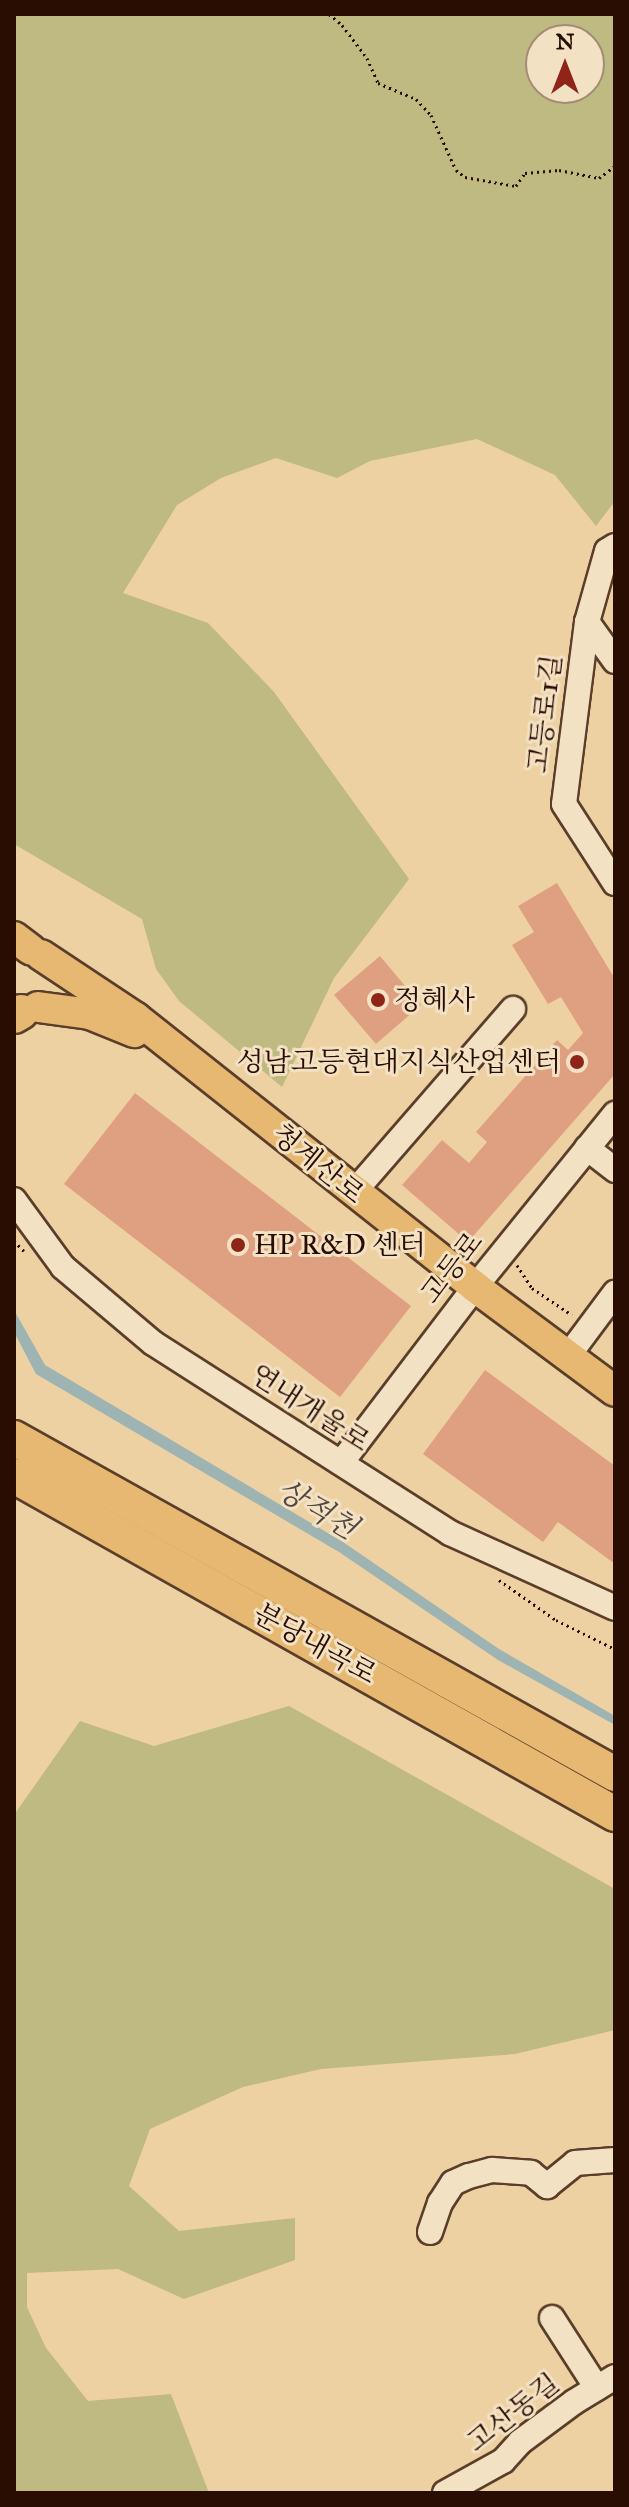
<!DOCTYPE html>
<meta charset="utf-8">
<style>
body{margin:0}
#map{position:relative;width:629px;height:2507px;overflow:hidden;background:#edd1a2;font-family:"IM FELL Great Primer","Noto Serif KR",serif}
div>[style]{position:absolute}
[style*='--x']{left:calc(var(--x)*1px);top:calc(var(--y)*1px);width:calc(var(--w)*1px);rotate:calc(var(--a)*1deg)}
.green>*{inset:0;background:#beba81}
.water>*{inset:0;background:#9eb4b2}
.building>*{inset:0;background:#dfa082}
.path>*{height:3px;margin-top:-1.5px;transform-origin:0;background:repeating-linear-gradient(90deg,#290d02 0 2px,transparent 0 6px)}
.roads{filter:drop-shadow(2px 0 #5a3e2a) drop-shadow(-2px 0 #5a3e2a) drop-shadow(0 2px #5a3e2a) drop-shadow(0 -2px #5a3e2a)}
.minor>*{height:24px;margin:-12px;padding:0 12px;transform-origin:12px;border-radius:12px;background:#f3e1c3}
.major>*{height:30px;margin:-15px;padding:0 15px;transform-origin:15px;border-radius:15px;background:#e6b871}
.highway>*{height:34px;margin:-17px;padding:0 17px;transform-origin:17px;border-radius:17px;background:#e6b871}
.dots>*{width:22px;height:22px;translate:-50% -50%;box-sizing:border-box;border:4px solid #f3e1c3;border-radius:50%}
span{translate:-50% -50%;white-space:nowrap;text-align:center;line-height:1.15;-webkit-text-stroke:6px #f3e1c3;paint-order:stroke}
.street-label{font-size:28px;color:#290d02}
.poi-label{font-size:28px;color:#290d02}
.left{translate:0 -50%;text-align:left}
.right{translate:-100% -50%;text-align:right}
.water-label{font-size:30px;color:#524740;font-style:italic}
.frame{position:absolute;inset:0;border:16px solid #290d02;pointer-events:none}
.north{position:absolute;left:525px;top:24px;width:80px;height:80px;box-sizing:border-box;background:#f3e1c3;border:2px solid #a28c76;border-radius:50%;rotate:0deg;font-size:22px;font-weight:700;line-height:32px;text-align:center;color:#290d02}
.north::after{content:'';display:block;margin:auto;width:28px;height:36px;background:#8f2418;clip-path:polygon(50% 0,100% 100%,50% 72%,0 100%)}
</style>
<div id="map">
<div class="green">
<i style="clip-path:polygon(evenodd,14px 14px,615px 14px,615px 501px,596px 526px,555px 475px,477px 439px,370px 461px,337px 478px,276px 458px,221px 478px,177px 505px,123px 593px,208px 623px,274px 692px,409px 879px,334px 978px,282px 1087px,179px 1001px,156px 969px,142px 919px,14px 844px,14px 14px,541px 40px,589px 40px,589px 88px,541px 88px,541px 40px)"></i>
<i style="clip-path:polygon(289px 1706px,615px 1889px,615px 2030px,515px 2054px,321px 2069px,243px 2087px,150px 2129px,129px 2186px,179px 2231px,295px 2218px,295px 2260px,184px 2299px,118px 2269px,27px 2273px,27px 2307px,46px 2348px,88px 2401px,171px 2394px,209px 2493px,14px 2493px,14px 1815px,80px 1721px,154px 1746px)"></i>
</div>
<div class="water">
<i style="clip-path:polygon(14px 1310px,45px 1365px,343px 1542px,499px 1649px,615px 1716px,615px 1725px,498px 1660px,339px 1552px,36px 1374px,14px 1332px)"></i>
</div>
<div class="building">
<i style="clip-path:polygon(557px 883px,615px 979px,615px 1074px,468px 1242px,402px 1185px,442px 1140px,469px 1163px,487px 1142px,476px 1132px,557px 1040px,568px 1050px,583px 1033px,561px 997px,548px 1004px,512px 945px,534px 932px,518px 906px)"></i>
<i style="clip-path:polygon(380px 956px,421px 1005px,376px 1044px,334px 995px)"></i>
<i style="clip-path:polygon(135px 1093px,411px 1306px,340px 1397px,64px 1184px)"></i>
<i style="clip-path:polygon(485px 1370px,615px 1466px,615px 1564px,558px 1522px,543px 1542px,423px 1454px)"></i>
</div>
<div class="path">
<i style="--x:329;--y:14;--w:17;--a:40"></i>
<i style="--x:342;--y:25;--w:41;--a:52.9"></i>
<i style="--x:367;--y:58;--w:27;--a:66"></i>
<i style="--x:378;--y:83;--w:41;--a:22.8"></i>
<i style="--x:416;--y:99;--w:22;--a:47"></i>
<i style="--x:431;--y:115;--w:60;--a:65.6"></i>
<i style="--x:456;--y:170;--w:11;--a:38"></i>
<i style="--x:465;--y:177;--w:52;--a:10"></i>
<i style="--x:516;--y:186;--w:16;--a:-55"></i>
<i style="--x:525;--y:173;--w:34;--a:-5"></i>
<i style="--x:559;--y:170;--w:41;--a:11.3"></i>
<i style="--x:599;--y:178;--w:20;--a:-37"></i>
<i style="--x:14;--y:1241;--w:14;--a:45"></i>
<i style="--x:460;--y:1243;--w:24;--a:2"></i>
<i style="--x:517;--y:1265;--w:27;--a:57"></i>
<i style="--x:532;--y:1288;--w:48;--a:34"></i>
<i style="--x:499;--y:1580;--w:70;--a:35.1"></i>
<i style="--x:556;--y:1620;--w:66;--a:26.2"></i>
</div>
<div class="roads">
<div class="minor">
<i style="--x:615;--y:546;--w:9;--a:148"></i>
<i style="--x:607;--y:551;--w:74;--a:105.7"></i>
<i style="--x:587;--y:622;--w:183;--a:97.2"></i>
<i style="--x:564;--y:804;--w:94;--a:57.2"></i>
<i style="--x:587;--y:622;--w:48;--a:54.3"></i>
<i style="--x:587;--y:1148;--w:36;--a:38"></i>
<i style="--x:353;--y:1193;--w:244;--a:-49"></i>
<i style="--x:14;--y:1200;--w:83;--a:53.8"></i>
<i style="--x:63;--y:1267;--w:118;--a:40.2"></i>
<i style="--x:153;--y:1343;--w:353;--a:32.6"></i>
<i style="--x:450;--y:1533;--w:181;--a:24.4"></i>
<i style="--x:568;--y:1356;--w:79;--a:-53.3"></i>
<i style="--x:341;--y:1463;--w:221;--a:-52.7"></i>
<i style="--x:475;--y:1287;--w:223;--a:-51"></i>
<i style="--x:430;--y:2232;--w:31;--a:-71"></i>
<i style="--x:440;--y:2203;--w:24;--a:-57"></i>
<i style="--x:453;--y:2183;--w:17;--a:-24"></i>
<i style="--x:469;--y:2176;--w:24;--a:-15"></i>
<i style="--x:492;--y:2170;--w:39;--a:4"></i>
<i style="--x:531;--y:2173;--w:21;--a:39"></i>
<i style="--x:547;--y:2186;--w:36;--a:-39"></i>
<i style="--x:575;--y:2163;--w:40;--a:-4.3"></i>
<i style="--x:552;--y:2318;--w:83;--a:57.3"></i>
<i style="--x:445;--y:2493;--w:66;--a:-28.9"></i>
<i style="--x:503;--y:2461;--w:25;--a:-48"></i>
<i style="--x:520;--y:2442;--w:67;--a:-36.5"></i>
<i style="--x:574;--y:2402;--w:48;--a:-31.4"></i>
</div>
<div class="major">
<i style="--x:14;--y:937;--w:21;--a:37"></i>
<i style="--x:41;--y:955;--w:114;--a:33.6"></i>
<i style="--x:136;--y:1018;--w:433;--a:38.4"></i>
<i style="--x:475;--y:1287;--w:174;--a:36.6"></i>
<i style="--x:38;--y:1007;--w:52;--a:7.7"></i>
<i style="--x:90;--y:1014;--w:48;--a:22.2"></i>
</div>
<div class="highway">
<i style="--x:14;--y:1016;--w:8;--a:-30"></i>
<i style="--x:14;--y:1438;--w:689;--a:29.21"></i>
<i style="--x:14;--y:1476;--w:690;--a:29.35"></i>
</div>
</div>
<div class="dots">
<i style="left:378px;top:1000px;background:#8f2418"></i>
<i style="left:577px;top:1062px;background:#8f2418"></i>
<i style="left:238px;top:1245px;background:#8f2418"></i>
</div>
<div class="street-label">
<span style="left:545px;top:714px;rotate:-83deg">고등로1길</span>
<span style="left:318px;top:1164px;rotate:39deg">청계산로</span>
<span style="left:452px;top:1268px;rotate:-52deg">고등로</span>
<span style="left:310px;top:1408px;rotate:33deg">연내개울로</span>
<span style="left:315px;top:1644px;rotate:29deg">분당내곡로</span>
<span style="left:513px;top:2413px;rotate:-38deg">고산동길</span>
</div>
<div class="poi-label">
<span class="left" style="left:394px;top:1000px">정혜사</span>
<span class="right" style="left:561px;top:1062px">성남고등현대지식산업센터</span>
<span class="left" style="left:254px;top:1245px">HP R&amp;D 센터</span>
</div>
<div class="water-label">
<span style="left:317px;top:1509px;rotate:31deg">상적천</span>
</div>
<div class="frame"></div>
<div class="north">N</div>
</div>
